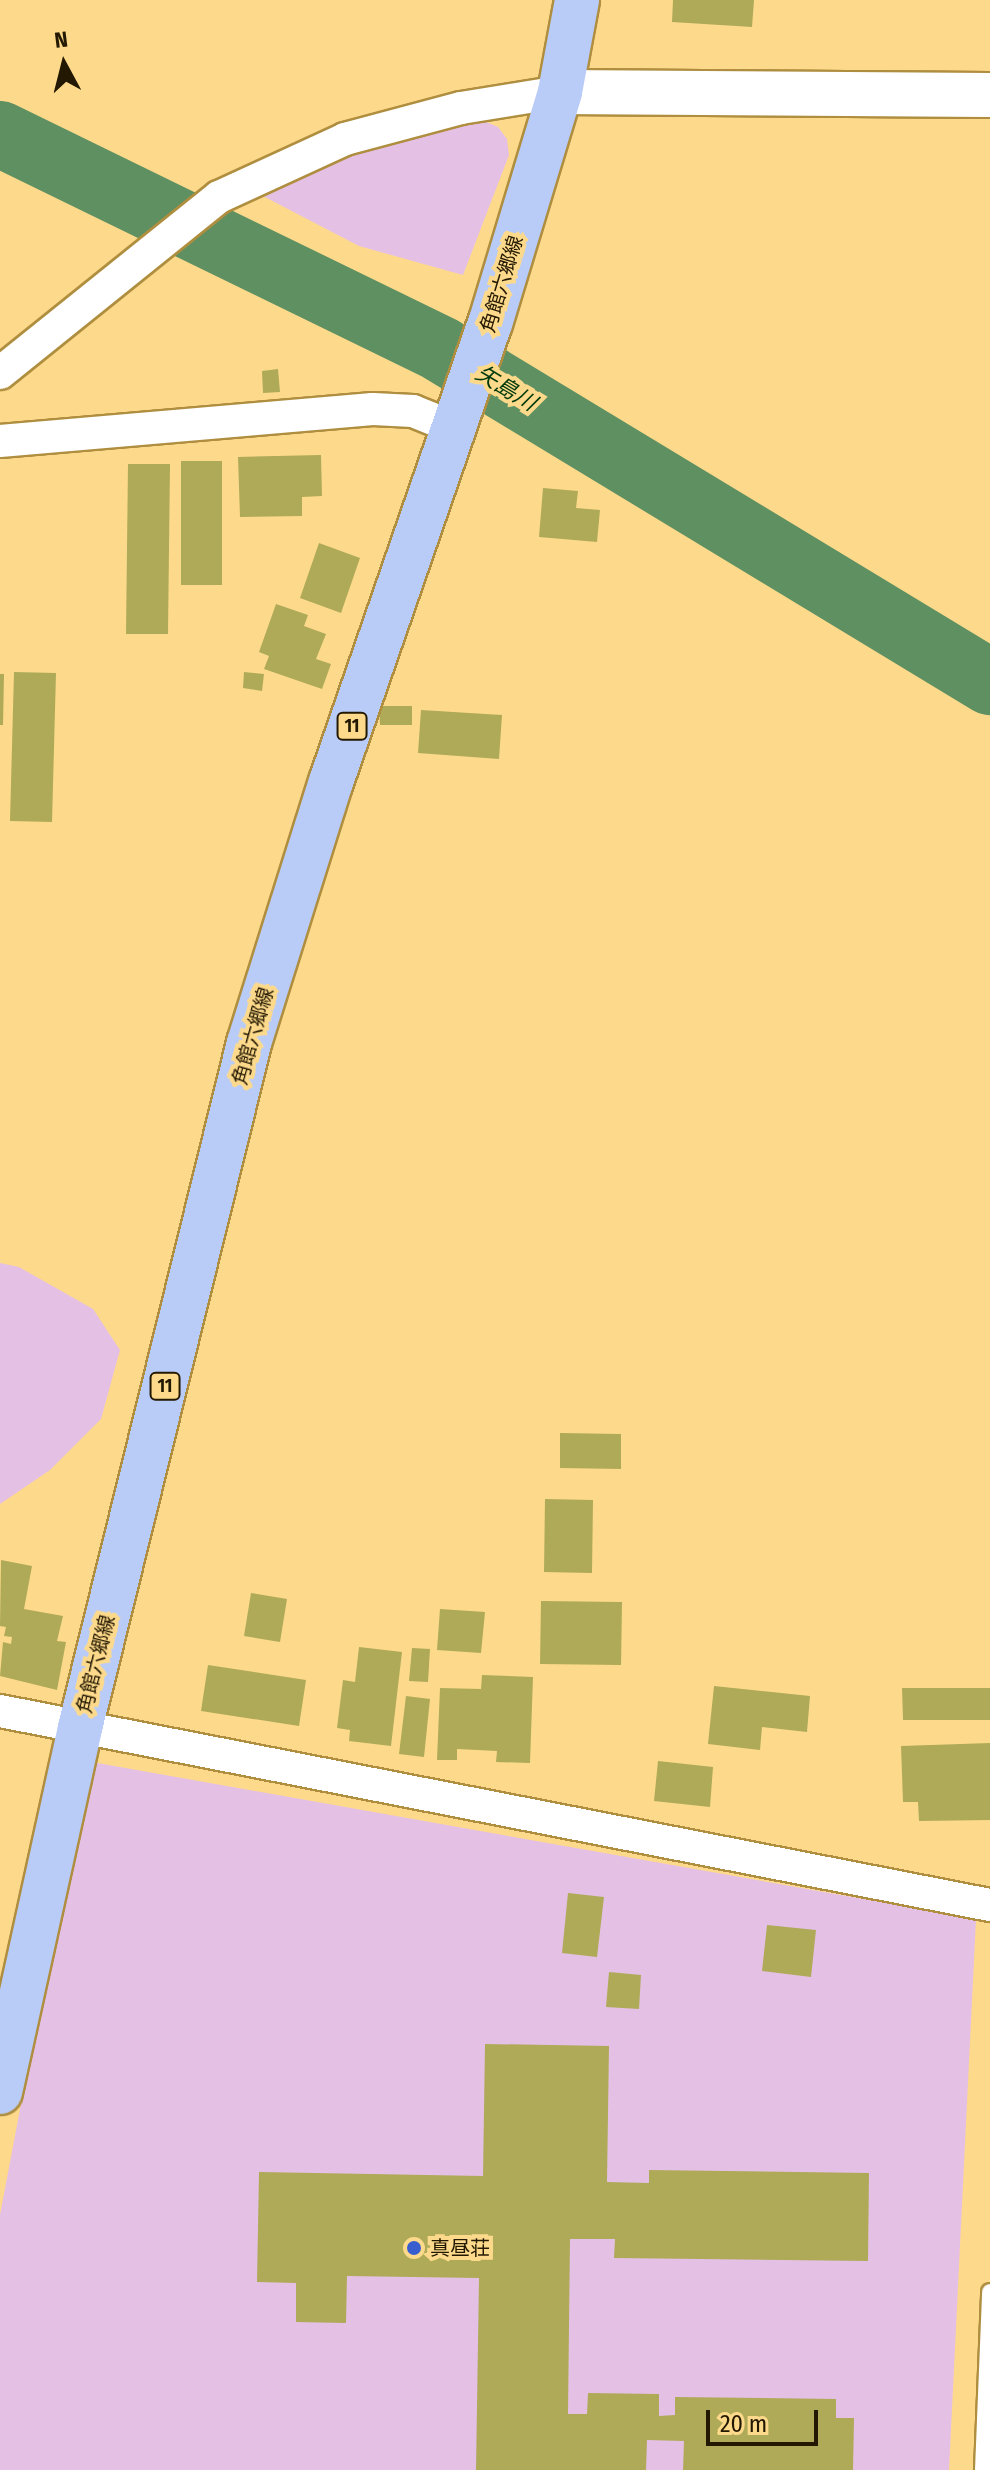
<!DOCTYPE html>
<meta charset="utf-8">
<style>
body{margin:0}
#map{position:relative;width:990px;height:2470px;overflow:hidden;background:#fdda8b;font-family:"Fira Sans Condensed","Noto Sans JP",sans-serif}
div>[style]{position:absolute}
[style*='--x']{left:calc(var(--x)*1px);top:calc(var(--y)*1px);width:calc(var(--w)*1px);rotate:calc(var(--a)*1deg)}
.green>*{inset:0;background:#e5c0e5}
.river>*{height:66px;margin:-33px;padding:0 33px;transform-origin:33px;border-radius:33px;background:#5e9062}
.building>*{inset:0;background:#aeaa57}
.roads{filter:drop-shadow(2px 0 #af8e3f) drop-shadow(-2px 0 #af8e3f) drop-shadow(0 2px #af8e3f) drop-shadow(0 -2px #af8e3f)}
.lane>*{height:16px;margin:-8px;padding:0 8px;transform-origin:8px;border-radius:8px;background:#fff}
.street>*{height:32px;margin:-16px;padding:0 16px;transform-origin:16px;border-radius:16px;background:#fff}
.secondary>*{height:44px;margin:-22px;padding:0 22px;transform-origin:22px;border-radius:22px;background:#fff}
.primary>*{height:44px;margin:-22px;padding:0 22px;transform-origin:22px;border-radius:22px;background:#b9cbf7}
.dots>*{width:22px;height:22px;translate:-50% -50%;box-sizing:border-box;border:4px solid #fdda8b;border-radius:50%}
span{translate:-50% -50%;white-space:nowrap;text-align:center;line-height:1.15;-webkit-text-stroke:8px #fdda8b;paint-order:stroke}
.shield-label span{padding:2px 6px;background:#fdda8b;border:2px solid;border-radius:6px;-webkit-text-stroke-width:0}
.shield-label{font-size:18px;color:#231801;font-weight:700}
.street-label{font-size:20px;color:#231801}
.poi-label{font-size:20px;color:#231801}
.left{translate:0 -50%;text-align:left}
.water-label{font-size:22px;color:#003a0c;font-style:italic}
.north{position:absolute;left:24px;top:24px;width:80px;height:80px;-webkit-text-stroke:6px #fdda8b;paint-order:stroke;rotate:353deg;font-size:22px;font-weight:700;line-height:32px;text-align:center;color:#231801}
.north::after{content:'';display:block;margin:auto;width:28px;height:36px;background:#231801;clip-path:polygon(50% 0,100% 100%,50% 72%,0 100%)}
.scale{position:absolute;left:706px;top:2410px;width:112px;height:36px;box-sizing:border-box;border:4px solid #231801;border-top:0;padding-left:10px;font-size:24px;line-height:28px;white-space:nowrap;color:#231801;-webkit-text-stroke:6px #fdda8b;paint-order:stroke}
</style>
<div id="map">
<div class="green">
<i style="clip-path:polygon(482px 120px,498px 127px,507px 139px,509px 155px,463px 275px,359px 246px,261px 195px,354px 152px)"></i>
<i style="clip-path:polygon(0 1263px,19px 1267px,93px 1309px,120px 1350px,101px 1419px,50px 1470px,0 1504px)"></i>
<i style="clip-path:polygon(86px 1761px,976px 1919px,949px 2470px,0 2470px,0 2215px)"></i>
</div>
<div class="river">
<i style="--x:0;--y:134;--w:492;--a:26"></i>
<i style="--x:442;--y:350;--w:641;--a:31.21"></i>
</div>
<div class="building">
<i style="clip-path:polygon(673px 0,754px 0,752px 27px,672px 22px)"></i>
<i style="clip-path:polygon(278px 369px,280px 392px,263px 393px,262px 371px)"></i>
<i style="clip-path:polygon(321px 455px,322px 496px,302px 497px,302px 516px,240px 517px,238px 457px)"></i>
<i style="clip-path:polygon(181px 461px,222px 461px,222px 585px,181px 585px)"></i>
<i style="clip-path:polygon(128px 464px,170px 464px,168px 634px,126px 634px)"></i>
<i style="clip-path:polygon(543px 488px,578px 491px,576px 508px,600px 510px,597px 542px,539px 537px)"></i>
<i style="clip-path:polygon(319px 543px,360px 558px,341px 613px,300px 598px)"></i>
<i style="clip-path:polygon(276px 604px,308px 615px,304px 626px,326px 634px,316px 659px,331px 664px,322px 689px,264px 669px,269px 656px,259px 652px)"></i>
<i style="clip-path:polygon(14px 672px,56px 673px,52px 822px,10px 821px)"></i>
<i style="clip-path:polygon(244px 672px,264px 674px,262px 691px,243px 688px)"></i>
<i style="clip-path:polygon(0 674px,4px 674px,3px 725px,0 725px)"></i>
<i style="clip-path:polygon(379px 706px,412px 706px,412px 725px,380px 725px)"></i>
<i style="clip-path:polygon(421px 710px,502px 715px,499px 759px,418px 753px)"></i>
<i style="clip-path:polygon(560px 1433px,621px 1434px,621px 1469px,560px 1468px)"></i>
<i style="clip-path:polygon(545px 1499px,593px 1500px,592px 1573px,544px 1572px)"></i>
<i style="clip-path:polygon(1px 1560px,32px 1566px,24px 1609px,63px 1616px,57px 1641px,66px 1642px,57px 1690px,0 1676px,3px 1642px,11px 1644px,12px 1637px,4px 1636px,6px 1627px,0 1626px)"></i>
<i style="clip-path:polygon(251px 1593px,287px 1599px,280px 1642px,244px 1636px)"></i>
<i style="clip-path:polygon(541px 1601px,622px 1602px,621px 1665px,540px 1664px)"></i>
<i style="clip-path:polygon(440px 1609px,485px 1612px,481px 1653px,437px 1650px)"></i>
<i style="clip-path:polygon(359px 1647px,402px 1652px,391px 1746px,349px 1741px,350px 1730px,337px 1728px,343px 1680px,355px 1682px)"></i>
<i style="clip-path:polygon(412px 1648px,430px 1649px,428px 1682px,409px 1681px)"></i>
<i style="clip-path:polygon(208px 1665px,306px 1680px,299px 1726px,201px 1711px)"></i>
<i style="clip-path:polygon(482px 1675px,533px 1677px,530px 1763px,496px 1762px,497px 1751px,457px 1749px,457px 1760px,437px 1760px,440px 1688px,481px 1689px)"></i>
<i style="clip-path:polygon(714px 1686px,810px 1696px,807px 1732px,762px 1727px,760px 1750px,708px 1744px)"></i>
<i style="clip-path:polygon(902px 1688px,990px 1688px,990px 1720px,903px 1720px)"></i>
<i style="clip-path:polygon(406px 1696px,430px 1699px,424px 1757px,399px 1754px)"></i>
<i style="clip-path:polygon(990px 1743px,990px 1820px,919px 1821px,918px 1802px,903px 1802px,901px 1746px)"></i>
<i style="clip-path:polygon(658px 1761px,713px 1767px,710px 1807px,654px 1801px)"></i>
<i style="clip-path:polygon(568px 1893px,604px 1897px,597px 1957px,562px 1953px)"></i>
<i style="clip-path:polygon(767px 1925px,816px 1930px,811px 1977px,762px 1971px)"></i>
<i style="clip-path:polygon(609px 1972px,641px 1975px,639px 2009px,606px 2007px)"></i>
<i style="clip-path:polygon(485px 2044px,609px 2046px,607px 2182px,649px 2183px,649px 2170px,869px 2173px,868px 2261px,614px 2258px,615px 2239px,570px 2239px,568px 2414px,587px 2414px,588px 2393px,659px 2394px,659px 2416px,675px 2415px,675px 2397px,836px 2399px,836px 2418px,854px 2418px,853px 2470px,683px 2470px,684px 2441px,647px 2440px,646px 2470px,476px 2470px,479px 2278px,347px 2276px,346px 2323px,296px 2322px,296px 2283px,257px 2282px,259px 2172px,483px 2176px)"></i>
</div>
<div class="roads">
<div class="lane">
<i style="--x:983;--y:2470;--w:178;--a:-87.7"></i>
</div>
<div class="street">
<i style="--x:0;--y:373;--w:281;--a:-38.8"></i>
<i style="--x:219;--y:197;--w:139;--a:-24.7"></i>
<i style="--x:345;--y:139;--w:120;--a:-15"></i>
<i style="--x:461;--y:108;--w:100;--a:-9.2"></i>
<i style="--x:0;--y:441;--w:374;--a:-4.9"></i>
<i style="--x:373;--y:409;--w:40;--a:2.9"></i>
<i style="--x:413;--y:411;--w:45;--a:22"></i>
<i style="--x:0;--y:1711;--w:1009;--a:11.09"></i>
</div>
<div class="secondary">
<i style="--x:560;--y:92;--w:430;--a:0.4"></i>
</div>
<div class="primary">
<i style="--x:0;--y:2092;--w:373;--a:-77.6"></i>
<i style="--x:80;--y:1728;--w:706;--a:-76.14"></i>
<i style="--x:249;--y:1043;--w:274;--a:-72.6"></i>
<i style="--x:331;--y:782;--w:485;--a:-70.9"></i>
<i style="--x:490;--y:324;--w:242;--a:-73.2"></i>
<i style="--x:560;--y:92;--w:94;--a:-79.5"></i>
</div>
</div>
<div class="dots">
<i style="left:414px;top:2248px;background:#375dce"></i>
</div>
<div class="shield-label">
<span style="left:352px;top:726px">11</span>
<span style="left:165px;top:1386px">11</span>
</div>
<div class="street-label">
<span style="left:502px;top:284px;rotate:-73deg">角館六郷線</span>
<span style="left:253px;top:1036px;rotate:-74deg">角館六郷線</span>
<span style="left:96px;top:1664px;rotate:-76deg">角館六郷線</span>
</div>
<div class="poi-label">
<span class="left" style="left:430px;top:2248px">真昼荘</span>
</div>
<div class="water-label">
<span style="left:506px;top:388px;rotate:31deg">矢島川</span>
</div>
<div class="north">N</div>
<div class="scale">20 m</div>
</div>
